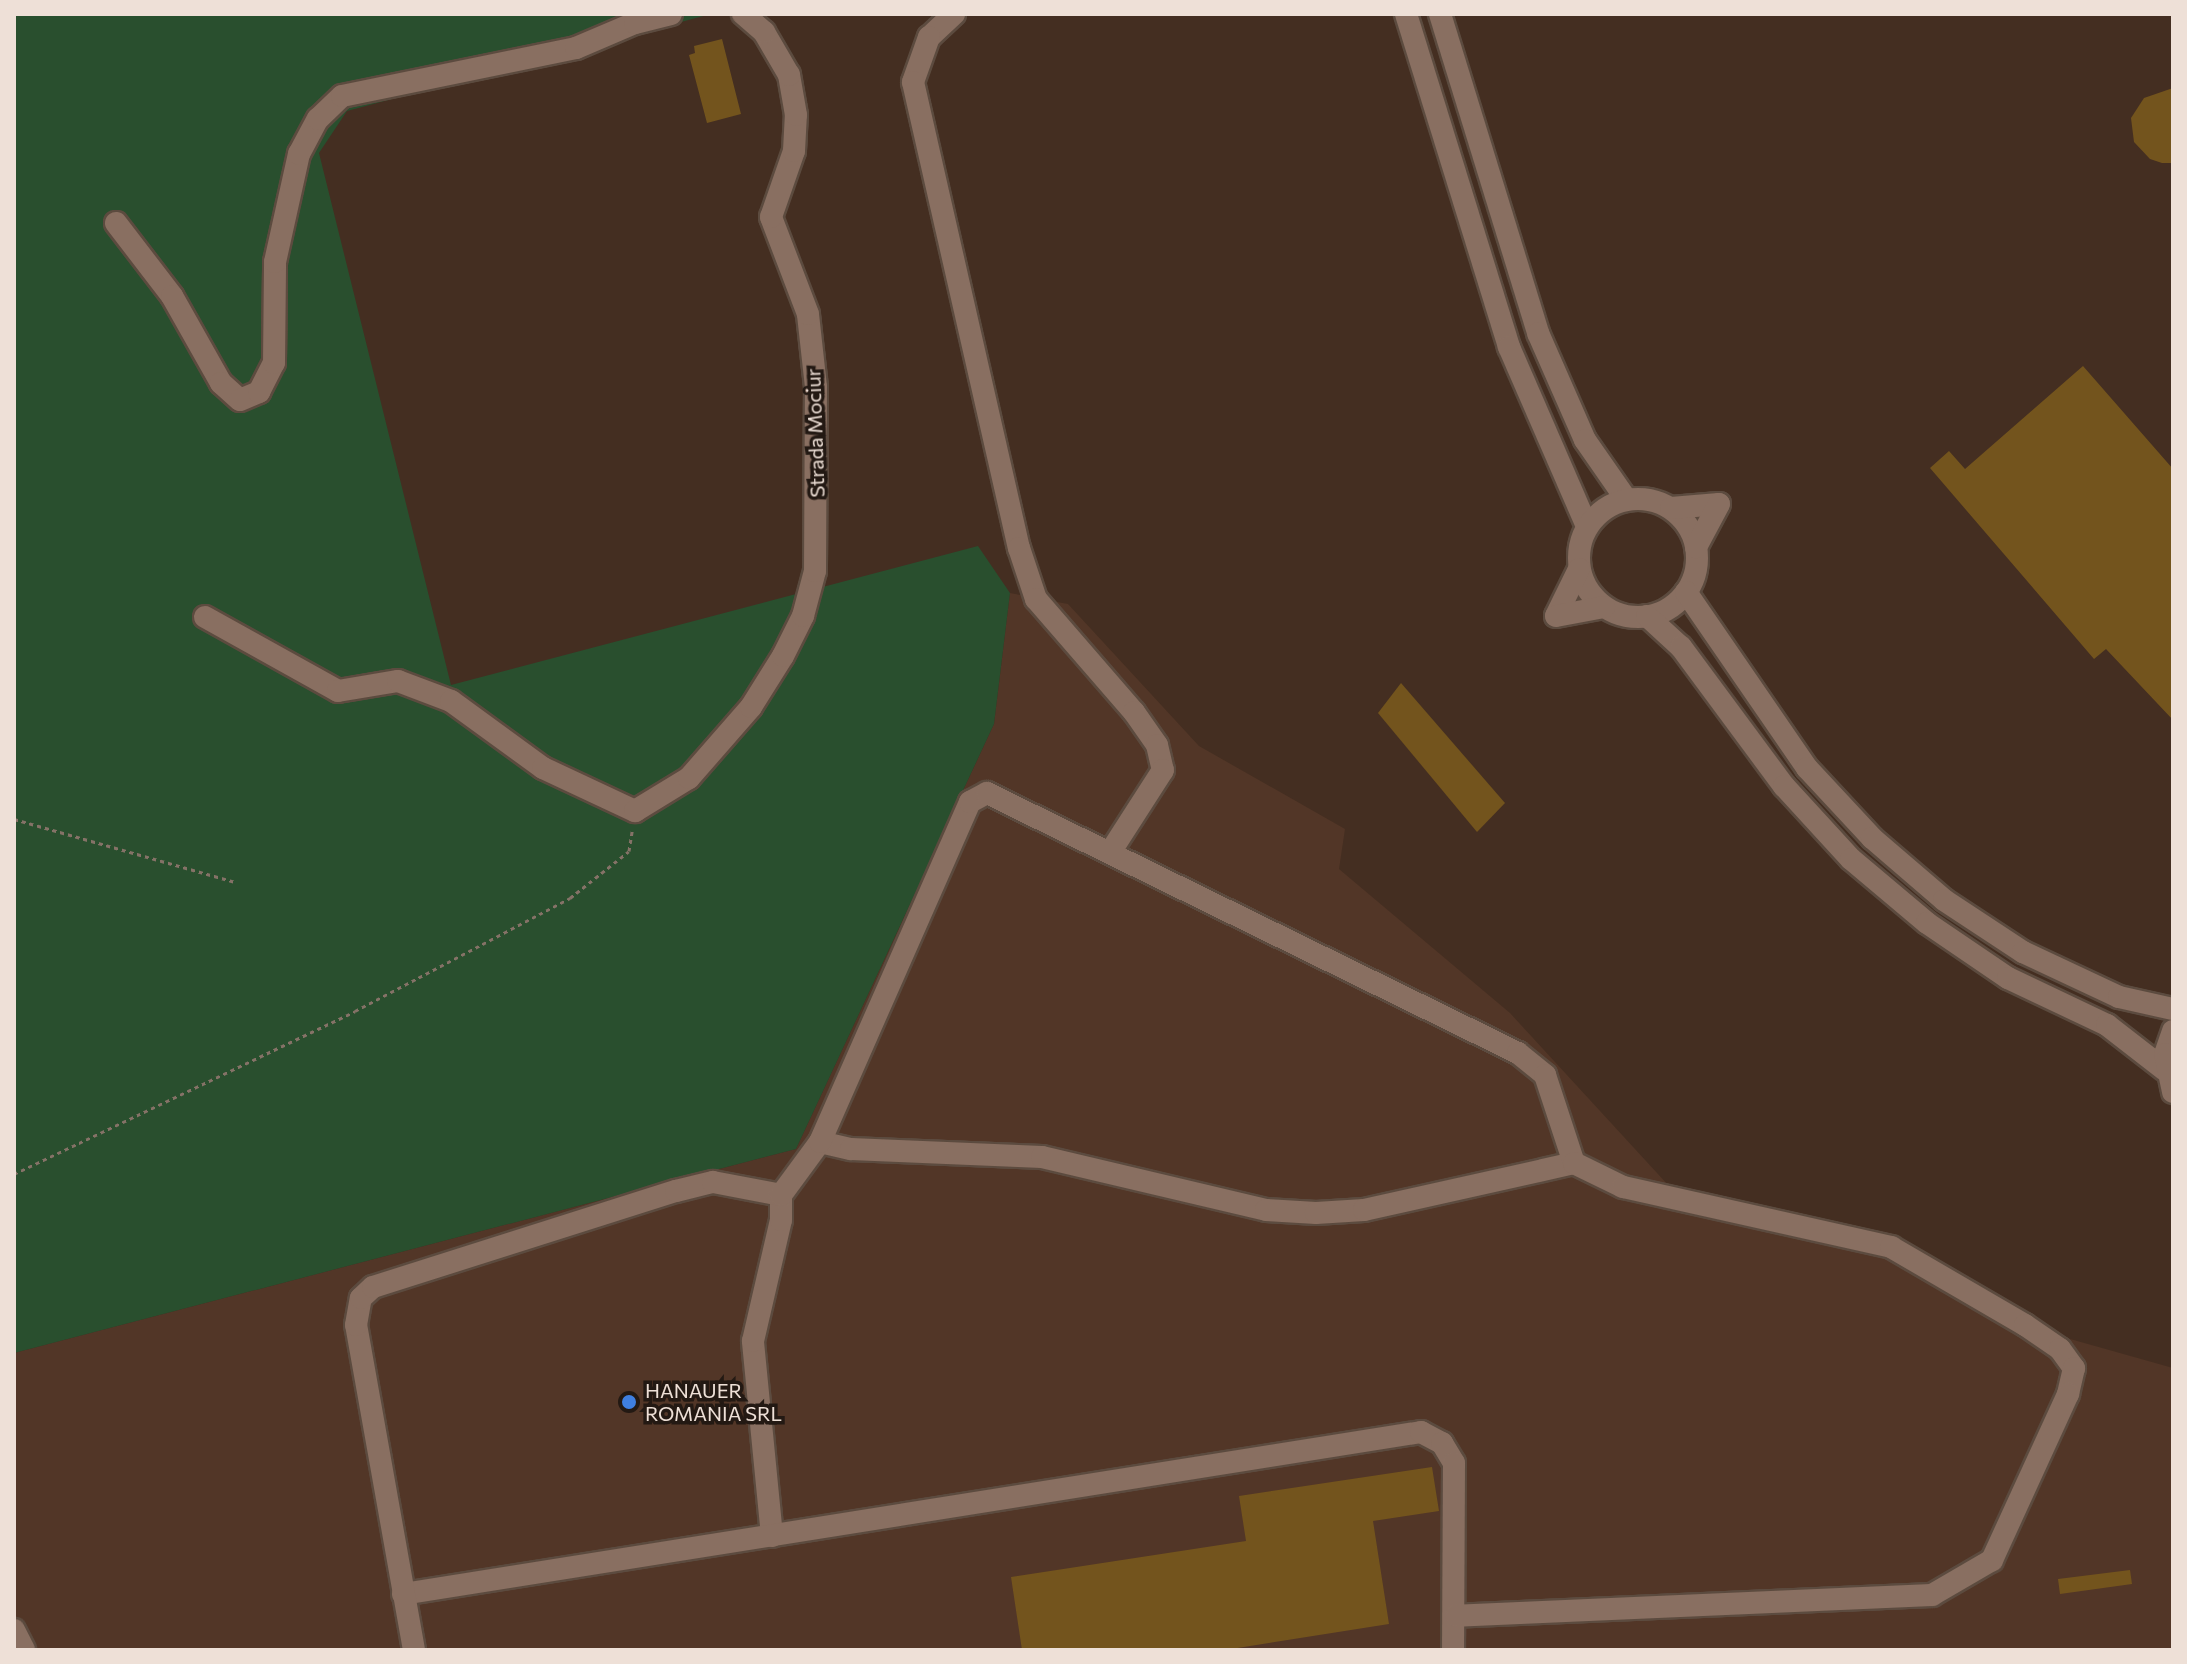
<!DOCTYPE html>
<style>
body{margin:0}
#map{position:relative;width:2187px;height:1664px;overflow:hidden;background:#442e21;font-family:Commissioner,sans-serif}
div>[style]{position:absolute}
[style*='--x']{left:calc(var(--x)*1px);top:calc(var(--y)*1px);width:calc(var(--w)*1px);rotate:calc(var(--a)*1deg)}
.built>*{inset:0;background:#523627}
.green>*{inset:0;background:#294f2e}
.building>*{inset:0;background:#73541d}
.path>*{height:3px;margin-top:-1.5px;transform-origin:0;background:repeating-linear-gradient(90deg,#857267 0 4px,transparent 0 8px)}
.roads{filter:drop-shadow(2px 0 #5c4b3f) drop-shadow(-2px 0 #5c4b3f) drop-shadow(0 2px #5c4b3f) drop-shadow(0 -2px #5c4b3f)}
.minor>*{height:22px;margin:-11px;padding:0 11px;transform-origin:11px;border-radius:11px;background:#896f61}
.minor>.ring{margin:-11px;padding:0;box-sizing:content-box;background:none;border:22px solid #896f61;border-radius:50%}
.dots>*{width:22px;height:22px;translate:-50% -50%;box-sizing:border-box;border:4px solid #231913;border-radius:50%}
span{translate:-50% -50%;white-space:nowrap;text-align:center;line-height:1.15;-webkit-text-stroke:7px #231913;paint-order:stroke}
.street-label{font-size:20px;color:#eee0d7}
.poi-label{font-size:20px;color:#eee0d7}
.left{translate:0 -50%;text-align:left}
.frame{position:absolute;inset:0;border:16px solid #eee0d7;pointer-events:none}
</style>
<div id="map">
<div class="built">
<i style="clip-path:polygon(1010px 593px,1068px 604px,1199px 746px,1345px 829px,1339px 869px,1510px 1013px,1669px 1186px,1898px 1237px,2056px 1335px,2173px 1368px,2173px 1650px,14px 1650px,14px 1353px,796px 1149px,994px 724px)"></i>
</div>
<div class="green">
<i style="clip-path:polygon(14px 14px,711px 14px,347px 111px,319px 153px,451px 685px,978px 546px,1010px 593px,994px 724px,796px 1149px,14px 1353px)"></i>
</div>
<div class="building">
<i style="clip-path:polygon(722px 39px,741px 114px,707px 123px,689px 55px,695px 53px,694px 46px)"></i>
<i style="clip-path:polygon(2173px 88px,2173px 163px,2162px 163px,2150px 159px,2134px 142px,2131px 118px,2144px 98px)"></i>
<i style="clip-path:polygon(2083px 366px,2173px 469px,2173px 720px,2106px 649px,2094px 659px,1930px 468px,1949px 451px,1965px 469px)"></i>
<i style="clip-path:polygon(1401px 683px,1505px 803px,1477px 832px,1378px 713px)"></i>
<i style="clip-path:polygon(1432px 1467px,1439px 1511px,1373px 1521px,1389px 1624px,1225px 1650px,1022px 1650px,1011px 1577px,1246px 1541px,1239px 1496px)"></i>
<i style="clip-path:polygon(2130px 1570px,2132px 1584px,2060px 1594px,2058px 1579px)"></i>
</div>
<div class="path">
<i style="--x:14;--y:819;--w:230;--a:15.9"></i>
<i style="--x:14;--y:1174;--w:378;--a:-25.5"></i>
<i style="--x:355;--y:1011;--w:243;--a:-27.7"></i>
<i style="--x:570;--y:898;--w:75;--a:-38.5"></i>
<i style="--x:629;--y:851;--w:20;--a:-81"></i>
</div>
<div class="roads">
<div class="minor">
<i style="--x:954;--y:14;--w:34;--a:137"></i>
<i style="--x:929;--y:37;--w:48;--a:109.6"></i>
<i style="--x:913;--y:82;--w:478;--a:77.2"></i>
<i style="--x:1019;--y:548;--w:54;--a:71.6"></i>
<i style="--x:1036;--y:599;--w:150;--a:49.1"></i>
<i style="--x:1134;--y:712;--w:40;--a:55.1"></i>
<i style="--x:1157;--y:745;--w:26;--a:77"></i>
<i style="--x:1163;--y:770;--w:96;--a:122.7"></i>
<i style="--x:1406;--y:14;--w:349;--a:72.8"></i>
<i style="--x:1509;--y:347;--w:195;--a:66.5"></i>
<i style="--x:1440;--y:14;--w:334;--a:72.9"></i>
<i style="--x:1538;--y:333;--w:117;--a:66.3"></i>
<i style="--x:1585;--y:440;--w:72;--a:55.2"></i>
<i style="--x:116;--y:223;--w:92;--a:52.5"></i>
<i style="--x:172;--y:296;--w:100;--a:60.6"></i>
<i style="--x:221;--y:383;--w:25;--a:42"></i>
<i style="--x:240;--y:400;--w:21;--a:-23"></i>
<i style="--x:259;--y:392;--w:33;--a:-63"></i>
<i style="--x:274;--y:363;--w:101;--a:-89.4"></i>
<i style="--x:275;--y:262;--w:111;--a:-77.5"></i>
<i style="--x:299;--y:154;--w:40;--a:-62"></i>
<i style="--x:318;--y:119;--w:33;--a:-44"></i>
<i style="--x:342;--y:96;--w:239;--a:-11.6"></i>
<i style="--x:576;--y:48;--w:64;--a:-23"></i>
<i style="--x:635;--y:23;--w:37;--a:-14"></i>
<i class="ring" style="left:1579px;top:499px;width:96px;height:96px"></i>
<i style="--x:1671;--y:508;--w:48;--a:-4.8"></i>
<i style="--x:1719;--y:504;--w:49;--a:118.1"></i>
<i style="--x:1579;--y:569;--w:52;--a:116.1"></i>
<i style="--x:1556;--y:616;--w:49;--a:-10.6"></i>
<i style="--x:1686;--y:592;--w:214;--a:55.5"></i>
<i style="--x:1807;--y:768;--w:96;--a:47.1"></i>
<i style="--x:1872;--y:838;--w:95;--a:40.7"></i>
<i style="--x:1944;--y:900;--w:95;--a:33.4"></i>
<i style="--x:2023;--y:952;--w:106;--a:25.1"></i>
<i style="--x:2119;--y:997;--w:55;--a:12.5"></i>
<i style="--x:1647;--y:616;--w:46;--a:42.4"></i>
<i style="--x:1681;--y:647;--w:173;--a:53.5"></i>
<i style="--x:1784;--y:786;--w:99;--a:47.5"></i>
<i style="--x:1851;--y:859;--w:99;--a:40.1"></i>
<i style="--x:1927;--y:923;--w:98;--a:34.2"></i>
<i style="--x:2008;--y:978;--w:110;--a:25.4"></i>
<i style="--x:2107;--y:1025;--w:73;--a:37.8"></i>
<i style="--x:205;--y:617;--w:152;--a:29.1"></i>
<i style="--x:338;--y:691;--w:61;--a:-9.5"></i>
<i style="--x:398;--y:681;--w:57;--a:20.7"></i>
<i style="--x:451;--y:701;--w:114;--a:36.1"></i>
<i style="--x:543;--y:768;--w:102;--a:25.1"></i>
<i style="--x:635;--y:811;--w:63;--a:-31.4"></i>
<i style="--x:689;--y:778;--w:94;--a:-48.9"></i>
<i style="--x:751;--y:707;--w:60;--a:-57.9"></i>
<i style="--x:783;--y:656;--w:45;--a:-63.4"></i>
<i style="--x:803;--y:616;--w:47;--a:-75.1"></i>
<i style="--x:815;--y:571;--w:184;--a:-89.7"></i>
<i style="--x:816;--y:387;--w:73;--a:-96.3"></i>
<i style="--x:808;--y:314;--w:104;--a:-110.9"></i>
<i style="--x:771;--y:217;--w:70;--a:-70.8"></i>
<i style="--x:794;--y:151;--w:36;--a:-87"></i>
<i style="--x:796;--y:115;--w:41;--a:-99.9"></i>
<i style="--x:789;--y:75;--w:50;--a:-120.2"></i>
<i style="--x:764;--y:32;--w:28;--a:-139"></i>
<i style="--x:2173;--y:1031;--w:24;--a:109"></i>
<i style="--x:2165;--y:1054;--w:39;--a:78"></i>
<i style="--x:820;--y:1142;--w:32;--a:13"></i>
<i style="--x:851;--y:1149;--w:191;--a:2.4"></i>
<i style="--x:1042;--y:1157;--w:230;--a:13.3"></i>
<i style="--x:1266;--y:1210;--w:50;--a:3.4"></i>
<i style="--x:1316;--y:1213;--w:48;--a:-3.6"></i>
<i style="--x:1364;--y:1210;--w:215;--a:-12.6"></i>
<i style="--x:772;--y:1536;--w:196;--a:-95.6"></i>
<i style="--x:753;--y:1341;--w:124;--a:-77"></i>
<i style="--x:781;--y:1220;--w:25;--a:-90"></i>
<i style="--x:403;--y:1594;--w:1031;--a:-9.04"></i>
<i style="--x:1421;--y:1432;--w:24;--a:28"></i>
<i style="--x:1442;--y:1443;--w:23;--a:59"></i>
<i style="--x:1454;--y:1463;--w:187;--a:90.3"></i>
<i style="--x:14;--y:1630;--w:22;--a:63"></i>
<i style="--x:414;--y:1650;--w:330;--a:-100.1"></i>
<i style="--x:356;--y:1325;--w:27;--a:-80"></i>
<i style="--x:361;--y:1298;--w:16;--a:-43"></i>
<i style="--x:373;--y:1287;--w:318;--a:-17.6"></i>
<i style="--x:676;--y:1191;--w:38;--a:-14"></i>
<i style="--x:713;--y:1182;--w:69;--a:10.8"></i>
<i style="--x:781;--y:1195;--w:66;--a:-53.7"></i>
<i style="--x:820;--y:1142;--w:372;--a:-66.2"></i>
<i style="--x:970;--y:802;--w:19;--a:-28"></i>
<i style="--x:987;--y:793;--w:591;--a:26.09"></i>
<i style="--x:1518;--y:1053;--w:35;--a:39"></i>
<i style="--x:1545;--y:1075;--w:93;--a:71.8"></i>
<i style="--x:1574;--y:1163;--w:55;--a:26.1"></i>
<i style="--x:1623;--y:1187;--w:275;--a:12.6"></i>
<i style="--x:1891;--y:1247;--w:155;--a:30.2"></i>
<i style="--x:2025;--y:1325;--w:42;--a:34.4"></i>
<i style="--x:2060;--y:1349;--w:24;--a:54"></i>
<i style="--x:2074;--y:1368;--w:27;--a:103"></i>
<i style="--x:2068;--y:1394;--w:183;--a:114.6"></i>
<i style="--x:1992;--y:1560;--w:69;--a:149.7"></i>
<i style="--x:1932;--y:1595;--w:476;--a:177.5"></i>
</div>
</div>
<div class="dots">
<i style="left:629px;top:1402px;background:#3f7fe0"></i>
</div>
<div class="street-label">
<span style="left:815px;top:433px;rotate:-92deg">Strada Mociur</span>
</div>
<div class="poi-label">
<span class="left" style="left:645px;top:1402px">HANAUER<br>ROMANIA SRL</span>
</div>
<div class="frame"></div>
</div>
